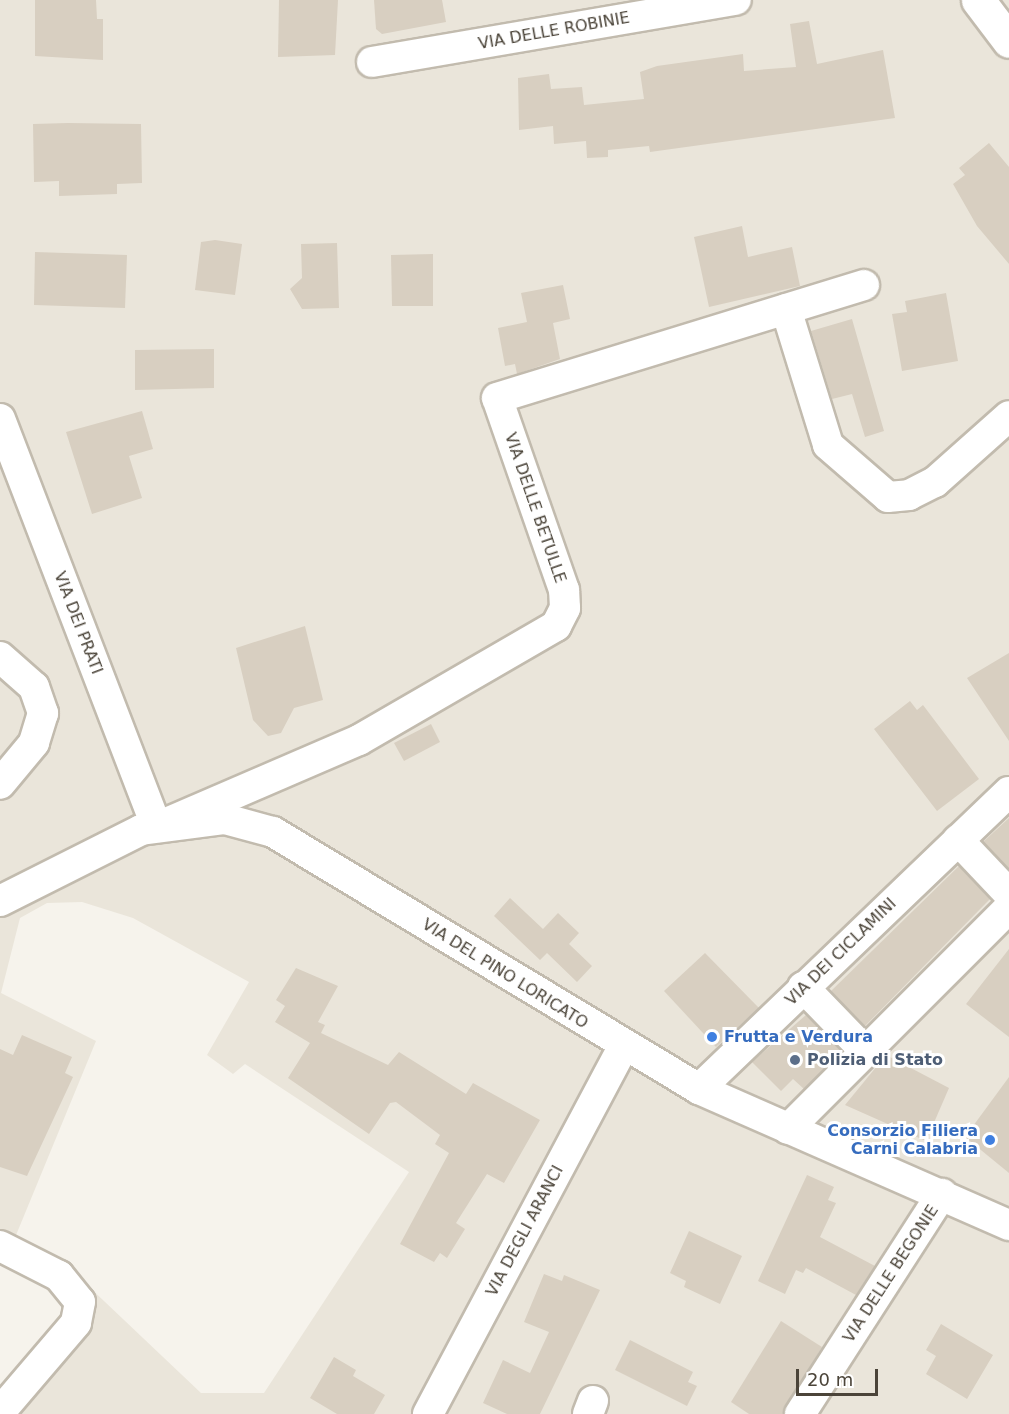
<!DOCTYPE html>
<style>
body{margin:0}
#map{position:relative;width:1009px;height:1414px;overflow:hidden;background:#f6f3ec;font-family:"DejaVu Sans",sans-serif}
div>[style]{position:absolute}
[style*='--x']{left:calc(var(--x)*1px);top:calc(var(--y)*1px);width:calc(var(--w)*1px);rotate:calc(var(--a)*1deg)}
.residential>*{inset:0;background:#eae5da}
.building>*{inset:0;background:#d8cfc1}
.roads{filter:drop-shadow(2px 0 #c2bbae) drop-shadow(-2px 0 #c2bbae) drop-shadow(0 2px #c2bbae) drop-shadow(0 -2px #c2bbae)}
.minor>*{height:30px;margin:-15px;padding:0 15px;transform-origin:15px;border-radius:15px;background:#fff}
.tertiary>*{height:33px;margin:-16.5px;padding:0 16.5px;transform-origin:16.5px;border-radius:16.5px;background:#fff}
.dots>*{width:16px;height:16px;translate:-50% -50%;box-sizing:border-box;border:3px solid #fff;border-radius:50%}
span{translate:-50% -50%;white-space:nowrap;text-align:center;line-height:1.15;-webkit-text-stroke:6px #fff;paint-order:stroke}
.street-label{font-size:16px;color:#4b4439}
.shop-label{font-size:16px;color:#366cbe;font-weight:700}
.left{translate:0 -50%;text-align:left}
.right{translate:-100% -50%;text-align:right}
.service-label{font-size:16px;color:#4e5e75;font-weight:700}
.scale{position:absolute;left:796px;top:1369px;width:82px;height:27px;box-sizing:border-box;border:3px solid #4b4439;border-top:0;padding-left:8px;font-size:18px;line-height:21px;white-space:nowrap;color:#4b4439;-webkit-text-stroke:4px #fff;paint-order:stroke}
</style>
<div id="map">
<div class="residential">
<i style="clip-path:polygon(0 0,1009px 0,1009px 1414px,0 1414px,85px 1283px,201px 1393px,264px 1393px,409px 1172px,245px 1064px,233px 1074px,207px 1055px,249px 982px,133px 918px,82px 902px,47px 903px,20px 918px,1px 993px,96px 1041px,14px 1240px,0 1252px)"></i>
</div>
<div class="building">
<i style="clip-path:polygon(35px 0,96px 0,97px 19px,103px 19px,103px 60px,35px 56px)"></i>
<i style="clip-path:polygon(279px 0,338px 0,335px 55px,278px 57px)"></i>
<i style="clip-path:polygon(374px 0,442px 0,446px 22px,382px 34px,376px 29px)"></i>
<i style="clip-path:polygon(809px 21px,817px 64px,883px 50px,895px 118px,650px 152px,649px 146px,608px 150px,608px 157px,587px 158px,586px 141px,554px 144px,553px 126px,519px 130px,518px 78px,549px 74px,551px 89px,582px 87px,584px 105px,644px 99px,640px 72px,657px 66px,743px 54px,744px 71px,796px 67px,790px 24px)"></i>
<i style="clip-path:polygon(68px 123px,141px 124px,142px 183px,117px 184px,117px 194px,59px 196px,59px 181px,34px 182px,33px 124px)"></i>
<i style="clip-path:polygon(989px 143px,1009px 167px,1009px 264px,977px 226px,953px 184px,965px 175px,959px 168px)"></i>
<i style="clip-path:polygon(742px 226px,748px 257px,792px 247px,800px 286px,709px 307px,694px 237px)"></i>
<i style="clip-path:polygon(215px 240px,242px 244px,235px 295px,195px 290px,201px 242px)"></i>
<i style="clip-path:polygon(337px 243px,339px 308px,302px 309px,290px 289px,302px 278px,301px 244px)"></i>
<i style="clip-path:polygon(35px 252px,127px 255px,125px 308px,34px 305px)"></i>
<i style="clip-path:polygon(433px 254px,433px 306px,392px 306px,391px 255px)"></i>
<i style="clip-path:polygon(563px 285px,570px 319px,553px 323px,560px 359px,517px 374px,515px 364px,505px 366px,498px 328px,527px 322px,521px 293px)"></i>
<i style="clip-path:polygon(946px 293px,958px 361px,902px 371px,892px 314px,907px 312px,905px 301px)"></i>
<i style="clip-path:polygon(852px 319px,884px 431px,865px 437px,852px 394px,832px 399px,811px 331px)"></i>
<i style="clip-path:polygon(214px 349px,214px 388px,135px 390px,135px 350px)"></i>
<i style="clip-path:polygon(142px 411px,153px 449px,129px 456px,142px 498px,92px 514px,66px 432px)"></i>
<i style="clip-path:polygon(305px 626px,323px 700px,294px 708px,281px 733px,268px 736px,253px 720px,236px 648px)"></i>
<i style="clip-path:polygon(1009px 653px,1009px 741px,967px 678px)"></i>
<i style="clip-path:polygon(910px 701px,917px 710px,923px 705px,979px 779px,937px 811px,874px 729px)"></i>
<i style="clip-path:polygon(431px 724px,440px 742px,404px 761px,394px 743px)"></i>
<i style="clip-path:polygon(1009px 818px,1009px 869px,983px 842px)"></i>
<i style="clip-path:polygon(959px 866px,990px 899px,865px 1026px,831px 991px)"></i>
<i style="clip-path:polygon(510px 898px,543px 929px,558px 913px,579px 933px,569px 944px,592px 966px,577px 982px,547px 953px,540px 960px,494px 916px)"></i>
<i style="clip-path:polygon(1009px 949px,1009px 1037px,966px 1004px)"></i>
<i style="clip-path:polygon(705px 953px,759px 1008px,716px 1047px,664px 991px)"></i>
<i style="clip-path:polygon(296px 968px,338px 986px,318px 1022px,325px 1025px,321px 1033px,388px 1065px,399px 1052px,466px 1094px,473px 1083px,540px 1120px,504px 1183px,487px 1174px,456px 1223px,465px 1229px,447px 1258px,440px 1253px,434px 1262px,400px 1244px,449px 1153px,435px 1144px,440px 1135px,396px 1102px,390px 1103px,369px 1134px,288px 1078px,310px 1043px,275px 1022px,285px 1006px,276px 1000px)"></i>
<i style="clip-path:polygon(806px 1015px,841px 1051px,804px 1089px,793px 1079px,781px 1091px,752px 1062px)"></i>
<i style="clip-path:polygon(22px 1035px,72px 1057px,65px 1073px,73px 1077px,27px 1176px,0 1167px,0 1049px,13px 1055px)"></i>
<i style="clip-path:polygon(886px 1055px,949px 1088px,926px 1141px,845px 1105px)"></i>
<i style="clip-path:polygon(1009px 1077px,1009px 1173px,965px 1137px)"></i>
<i style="clip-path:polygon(807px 1175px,834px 1187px,828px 1200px,836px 1203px,820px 1237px,875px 1266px,856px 1295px,806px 1268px,803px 1273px,796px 1270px,785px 1294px,758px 1281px)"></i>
<i style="clip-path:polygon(689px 1231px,742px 1256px,720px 1304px,684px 1287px,686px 1281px,670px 1273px)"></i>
<i style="clip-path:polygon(544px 1274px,562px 1281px,564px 1275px,600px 1290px,540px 1414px,507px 1414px,483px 1403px,503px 1360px,530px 1373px,549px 1332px,524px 1322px)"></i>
<i style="clip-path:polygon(781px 1321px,822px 1347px,783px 1414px,749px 1414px,731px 1402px)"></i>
<i style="clip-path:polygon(941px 1324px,993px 1355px,967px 1399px,926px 1374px,936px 1356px,926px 1350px)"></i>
<i style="clip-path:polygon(630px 1340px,693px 1372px,688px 1382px,697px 1386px,687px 1406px,615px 1370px)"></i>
<i style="clip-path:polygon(334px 1357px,356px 1370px,353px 1376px,385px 1395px,374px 1414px,337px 1414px,310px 1398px)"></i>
</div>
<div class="roads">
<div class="minor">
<i style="--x:372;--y:62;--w:369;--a:-9.7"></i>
<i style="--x:786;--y:309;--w:142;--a:72.8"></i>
<i style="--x:828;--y:445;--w:79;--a:40.9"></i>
<i style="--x:888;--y:497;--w:21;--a:-5"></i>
<i style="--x:909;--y:495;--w:29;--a:-27"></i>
<i style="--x:935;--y:482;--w:99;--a:-41.7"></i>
<i style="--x:0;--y:419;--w:437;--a:69"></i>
<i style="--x:157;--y:827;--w:220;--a:-23.3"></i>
<i style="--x:359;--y:740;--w:228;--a:-30.1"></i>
<i style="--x:556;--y:626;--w:20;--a:-63"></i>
<i style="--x:565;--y:608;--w:18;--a:-93"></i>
<i style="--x:564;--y:590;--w:203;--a:-109.2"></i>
<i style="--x:497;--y:398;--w:384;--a:-17.1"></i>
<i style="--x:0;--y:657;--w:45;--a:41.4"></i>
<i style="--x:34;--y:687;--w:28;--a:71"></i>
<i style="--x:43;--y:713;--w:31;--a:107"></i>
<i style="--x:34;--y:743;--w:53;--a:129.7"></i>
<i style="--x:958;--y:840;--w:74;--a:46.6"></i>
<i style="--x:0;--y:901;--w:158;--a:-26.7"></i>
<i style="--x:141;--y:830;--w:85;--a:-7.5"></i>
<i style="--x:225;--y:819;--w:50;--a:15.2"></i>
<i style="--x:273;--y:832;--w:498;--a:31.1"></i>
<i style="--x:699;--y:1089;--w:339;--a:23.7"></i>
<i style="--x:803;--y:987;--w:89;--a:45.9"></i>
<i style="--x:699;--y:1089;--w:429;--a:-43.8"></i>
<i style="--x:788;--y:1129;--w:313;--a:-45"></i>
<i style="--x:0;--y:1246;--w:66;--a:27"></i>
<i style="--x:59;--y:1276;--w:33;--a:51"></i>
<i style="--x:80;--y:1302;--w:21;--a:101"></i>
<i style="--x:76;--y:1323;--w:117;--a:130.5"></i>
<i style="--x:428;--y:1414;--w:415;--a:-62"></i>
<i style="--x:588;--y:1414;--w:14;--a:-69"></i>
<i style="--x:800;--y:1414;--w:262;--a:-57.2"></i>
</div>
<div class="tertiary">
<i style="--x:978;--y:0;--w:51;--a:52.9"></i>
</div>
</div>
<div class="dots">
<i style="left:712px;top:1037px;background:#3f7fe0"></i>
<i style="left:795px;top:1060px;background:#5c6f8a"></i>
<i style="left:990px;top:1140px;background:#3f7fe0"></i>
</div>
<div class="street-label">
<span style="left:554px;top:31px;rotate:-10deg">VIA DELLE ROBINIE</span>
<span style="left:535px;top:508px;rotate:71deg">VIA DELLE BETULLE</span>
<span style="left:78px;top:623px;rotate:69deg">VIA DEI PRATI</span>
<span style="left:841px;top:952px;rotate:-44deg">VIA DEI CICLAMINI</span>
<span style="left:505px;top:974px;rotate:32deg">VIA DEL PINO LORICATO</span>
<span style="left:525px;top:1231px;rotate:-62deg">VIA DEGLI ARANCI</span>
<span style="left:891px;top:1274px;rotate:-57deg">VIA DELLE BEGONIE</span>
</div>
<div class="shop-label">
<span class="left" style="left:724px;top:1037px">Frutta e Verdura</span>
<span class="right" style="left:978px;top:1140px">Consorzio Filiera<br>Carni Calabria</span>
</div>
<div class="service-label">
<span class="left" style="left:807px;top:1060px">Polizia di Stato</span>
</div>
<div class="scale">20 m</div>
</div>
